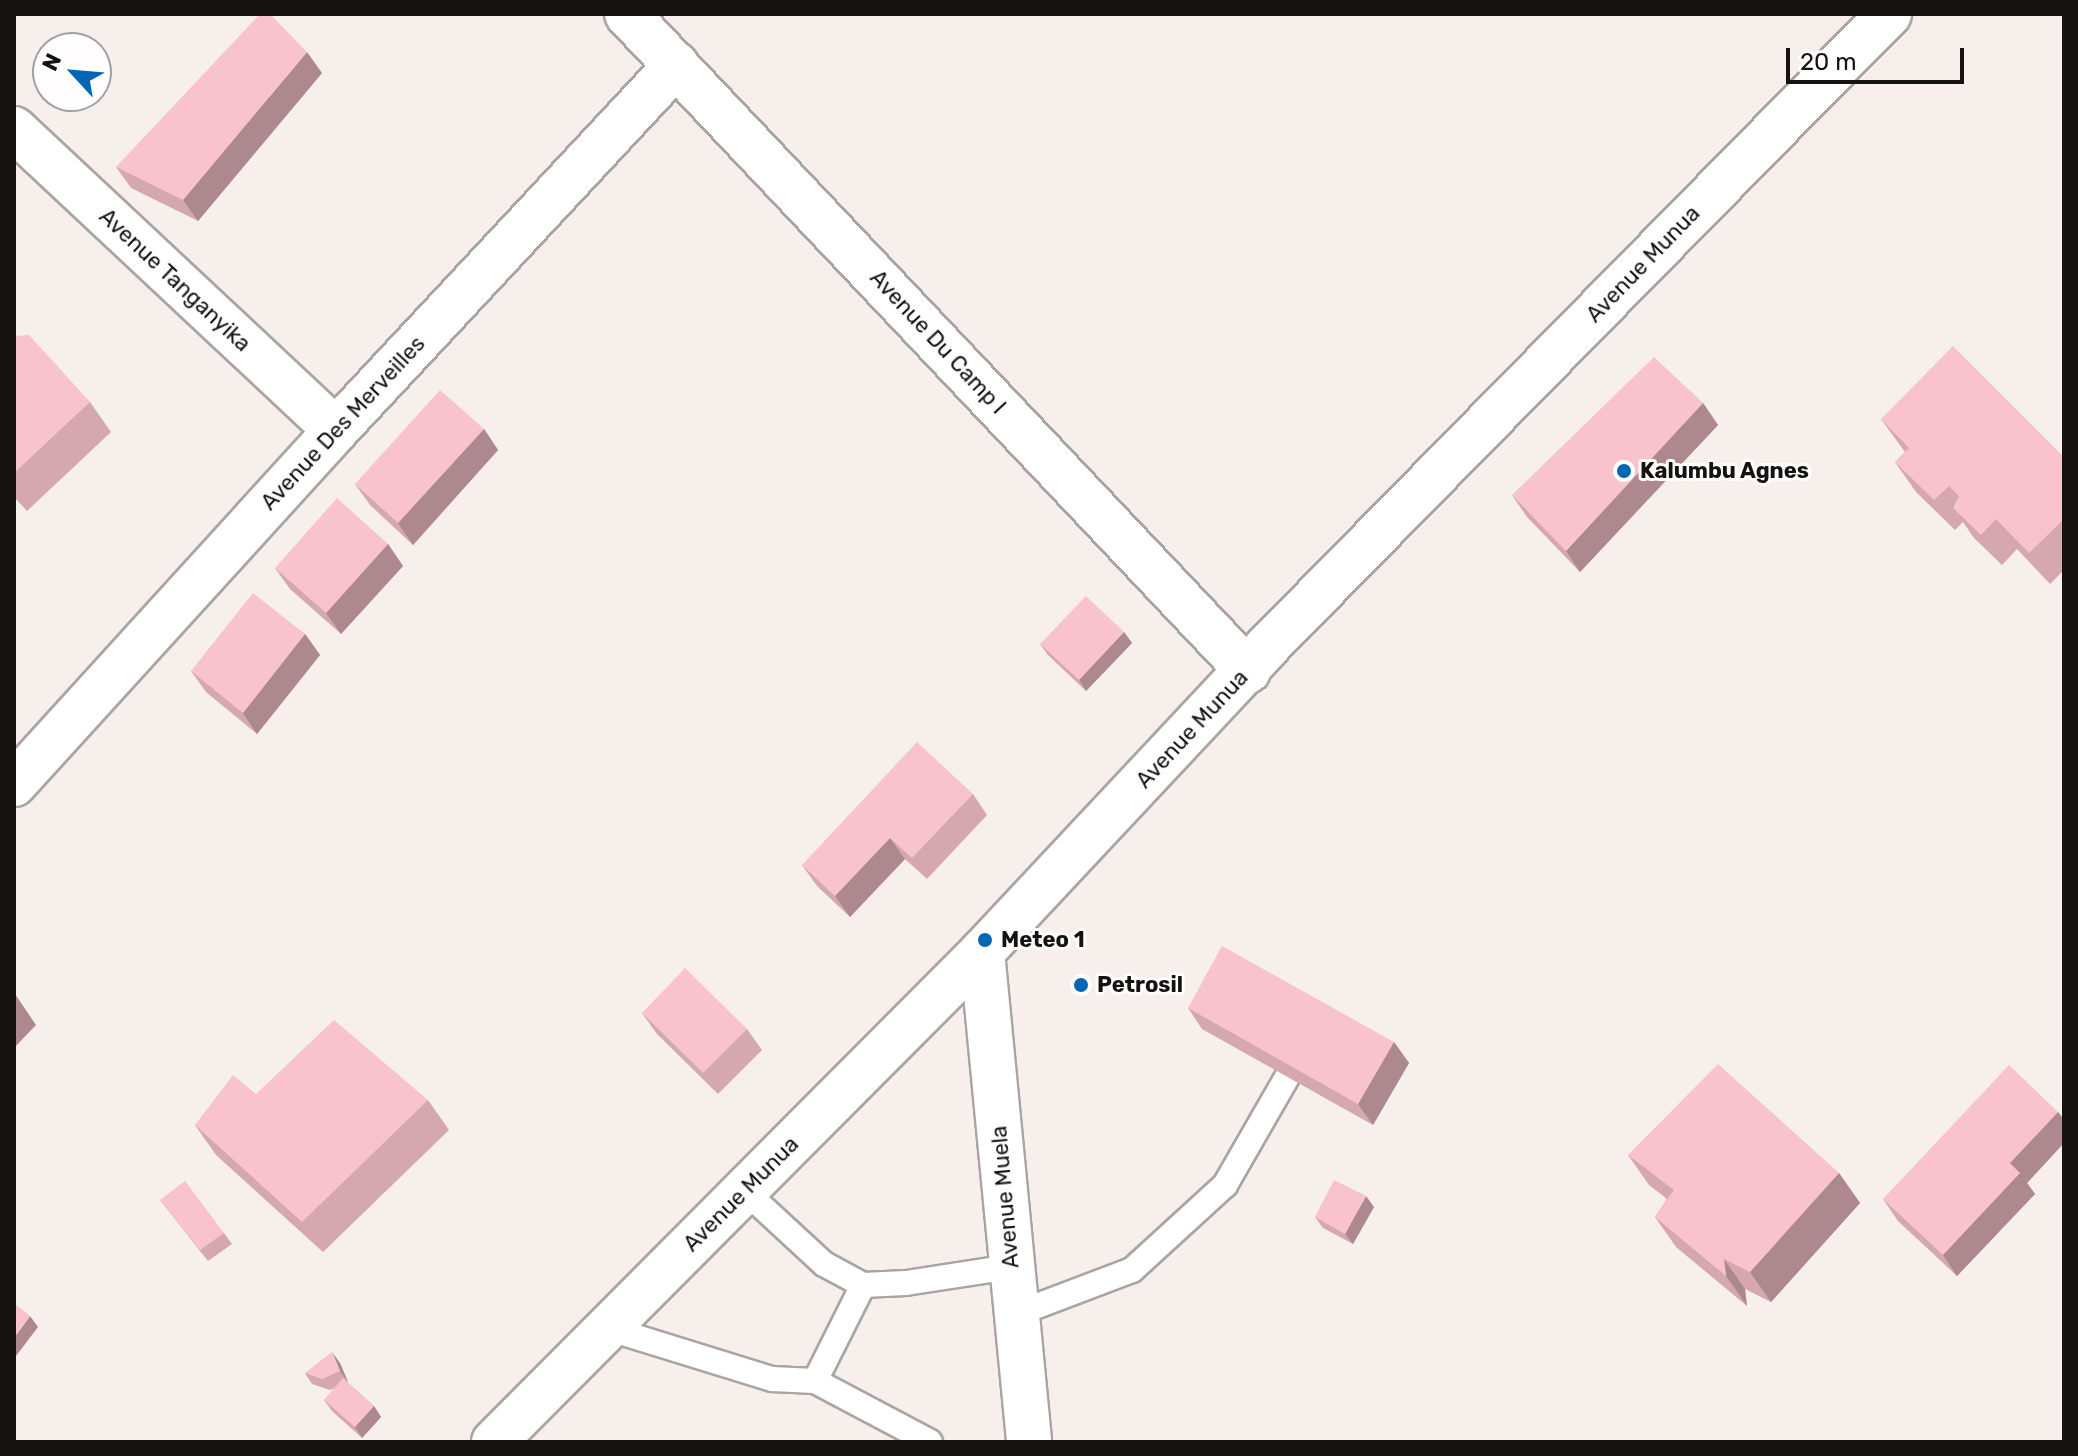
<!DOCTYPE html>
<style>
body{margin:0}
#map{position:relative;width:2078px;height:1456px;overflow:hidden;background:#f6efec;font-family:Rubik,sans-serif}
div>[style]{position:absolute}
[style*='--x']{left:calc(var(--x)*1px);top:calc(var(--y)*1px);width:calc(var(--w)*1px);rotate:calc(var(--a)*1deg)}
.roads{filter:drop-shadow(2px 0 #aaa4a2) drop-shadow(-2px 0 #aaa4a2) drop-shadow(0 2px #aaa4a2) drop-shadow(0 -2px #aaa4a2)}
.service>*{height:24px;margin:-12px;padding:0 12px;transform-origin:12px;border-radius:12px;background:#fff}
.minor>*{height:44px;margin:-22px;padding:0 22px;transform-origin:22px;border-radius:22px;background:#fff}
.tertiary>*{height:44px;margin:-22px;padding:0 22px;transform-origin:22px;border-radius:22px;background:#fff}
.secondary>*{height:44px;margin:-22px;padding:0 22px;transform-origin:22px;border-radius:22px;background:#fff}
.wall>*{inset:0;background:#d5a8af}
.shaded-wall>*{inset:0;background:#ae888f}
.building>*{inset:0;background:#f8c3cc}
.dots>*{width:22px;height:22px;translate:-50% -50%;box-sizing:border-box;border:4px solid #fffdfd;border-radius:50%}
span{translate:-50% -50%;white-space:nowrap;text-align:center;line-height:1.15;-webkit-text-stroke:6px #fffdfd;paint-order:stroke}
.street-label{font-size:22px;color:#151312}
.poi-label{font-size:22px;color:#151312;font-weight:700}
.left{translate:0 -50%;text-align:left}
.frame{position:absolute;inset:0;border:16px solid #151312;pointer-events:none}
.north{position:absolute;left:32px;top:32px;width:80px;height:80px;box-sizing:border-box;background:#fffdfd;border:2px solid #a19f9f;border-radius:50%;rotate:296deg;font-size:22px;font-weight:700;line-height:32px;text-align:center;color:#151312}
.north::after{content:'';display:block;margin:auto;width:28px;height:36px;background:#0167b4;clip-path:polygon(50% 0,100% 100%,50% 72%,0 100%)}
.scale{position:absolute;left:1786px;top:48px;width:178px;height:36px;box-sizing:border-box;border:4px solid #151312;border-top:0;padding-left:10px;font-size:24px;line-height:28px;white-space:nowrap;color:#151312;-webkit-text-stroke:6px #fffdfd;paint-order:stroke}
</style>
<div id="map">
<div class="roads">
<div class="service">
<i style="--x:863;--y:1285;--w:43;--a:-2.7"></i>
<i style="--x:906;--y:1283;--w:106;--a:-8.7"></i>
<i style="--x:1016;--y:1314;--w:124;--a:-20.8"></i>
<i style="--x:1132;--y:1270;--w:126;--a:-42.4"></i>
<i style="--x:1225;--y:1185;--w:125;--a:-60.1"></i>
<i style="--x:607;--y:1328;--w:173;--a:17.2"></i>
<i style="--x:772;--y:1379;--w:43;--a:2.7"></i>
<i style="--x:815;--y:1381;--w:107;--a:-63.4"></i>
<i style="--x:863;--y:1285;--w:44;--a:-151.7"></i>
<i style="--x:824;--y:1264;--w:108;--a:-137.3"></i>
<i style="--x:815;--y:1381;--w:130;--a:27.9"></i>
</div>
<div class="minor">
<i style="--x:627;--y:14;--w:904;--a:46.61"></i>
<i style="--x:14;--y:129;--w:441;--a:43.1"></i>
<i style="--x:14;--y:784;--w:479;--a:-47.7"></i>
<i style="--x:336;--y:430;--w:499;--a:-47"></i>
</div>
<div class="tertiary">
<i style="--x:982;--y:952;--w:492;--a:84.5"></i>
</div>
<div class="secondary">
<i style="--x:494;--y:1442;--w:692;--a:-45.12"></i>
<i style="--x:982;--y:952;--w:416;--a:-46.9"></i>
<i style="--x:1266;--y:648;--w:889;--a:-45.5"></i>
</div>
</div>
<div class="wall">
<i style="clip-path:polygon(322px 73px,198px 221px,131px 188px,116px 167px)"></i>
<i style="clip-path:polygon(14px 336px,90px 402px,111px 432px,27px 511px,14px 497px)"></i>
<i style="clip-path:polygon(1703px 403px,1718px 425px,1580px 572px,1527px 517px,1512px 495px)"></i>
<i style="clip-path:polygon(1881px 419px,2064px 457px,2064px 570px,2050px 584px,2017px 549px,2002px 565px,1974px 538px,1963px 522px,1955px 530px,1916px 492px,1895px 462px,1905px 452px)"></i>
<i style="clip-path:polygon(484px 429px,498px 450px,413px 545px,370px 505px,355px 484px)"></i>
<i style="clip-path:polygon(388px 544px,403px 566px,341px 634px,290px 589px,275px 568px)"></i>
<i style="clip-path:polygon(1124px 632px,1132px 643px,1086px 691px,1048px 655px,1040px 644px)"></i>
<i style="clip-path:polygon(305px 634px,320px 655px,257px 734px,206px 692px,191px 671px)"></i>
<i style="clip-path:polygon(973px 794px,987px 815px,927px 879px,905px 859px,850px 917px,817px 886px,802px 865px)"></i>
<i style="clip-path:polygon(1188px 1008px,1394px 1042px,1409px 1063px,1373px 1125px,1202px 1029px)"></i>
<i style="clip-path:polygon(642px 1013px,747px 1029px,762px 1050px,718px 1094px,657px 1034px)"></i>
<i style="clip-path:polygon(256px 1094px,428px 1100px,449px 1130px,323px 1252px,216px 1155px,195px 1125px)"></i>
<i style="clip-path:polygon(2058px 1112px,2064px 1120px,2064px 1143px,2027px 1183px,2035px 1194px,1957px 1276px,1898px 1221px,1883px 1199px)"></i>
<i style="clip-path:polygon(1628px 1155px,1839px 1173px,1860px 1203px,1771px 1302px,1745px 1289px,1747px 1306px,1676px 1247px,1655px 1217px,1667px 1199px,1649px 1185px)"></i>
<i style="clip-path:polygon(160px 1200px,224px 1233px,232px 1244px,208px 1261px)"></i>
<i style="clip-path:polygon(1374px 1207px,1353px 1244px,1323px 1228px,1315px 1217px)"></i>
<i style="clip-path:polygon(340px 1363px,348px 1382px,347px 1382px,374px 1406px,381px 1417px,362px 1438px,332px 1411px,324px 1400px,335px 1388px,330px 1390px,312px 1384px,305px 1373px)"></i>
</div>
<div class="shaded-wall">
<i style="clip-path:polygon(307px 52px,322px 73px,198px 221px,183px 200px)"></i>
<i style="clip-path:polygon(1703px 403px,1718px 425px,1580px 572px,1566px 551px)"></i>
<i style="clip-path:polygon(484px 429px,498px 450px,413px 545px,398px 523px)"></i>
<i style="clip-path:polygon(388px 544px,403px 566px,341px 634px,326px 613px)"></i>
<i style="clip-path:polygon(1124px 632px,1132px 643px,1086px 691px,1079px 680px)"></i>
<i style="clip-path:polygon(305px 634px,320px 655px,257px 734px,243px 713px)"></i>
<i style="clip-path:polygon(890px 838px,905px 859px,850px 917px,835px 896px)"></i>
<i style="clip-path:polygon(15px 994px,36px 1025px,14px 1048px,14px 995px)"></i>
<i style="clip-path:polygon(1394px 1042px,1409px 1063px,1373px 1125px,1358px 1104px)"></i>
<i style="clip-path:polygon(2058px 1112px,2064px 1120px,2064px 1143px,2027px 1183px,2035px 1194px,1957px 1276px,1943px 1255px,2010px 1163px)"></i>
<i style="clip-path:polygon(1839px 1173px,1860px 1203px,1771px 1302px,1750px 1272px)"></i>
<i style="clip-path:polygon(1366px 1196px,1374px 1207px,1353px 1244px,1345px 1234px)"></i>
<i style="clip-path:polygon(1724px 1259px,1745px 1289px,1747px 1306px,1726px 1276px)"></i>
<i style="clip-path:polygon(30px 1316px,38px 1327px,16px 1356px,14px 1352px,14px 1338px)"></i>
<i style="clip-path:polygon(332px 1352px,340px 1363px,348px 1382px,340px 1371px)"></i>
<i style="clip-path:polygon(374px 1406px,381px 1417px,362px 1438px,355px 1427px)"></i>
</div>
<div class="building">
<i style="clip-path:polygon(260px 14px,270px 14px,307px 52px,183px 200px,116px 167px)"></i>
<i style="clip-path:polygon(29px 335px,90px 402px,14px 473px,14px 336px)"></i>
<i style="clip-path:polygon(1953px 346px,2064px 457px,2064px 519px,2029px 553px,1996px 519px,1981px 535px,1953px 508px,1959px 496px,1949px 486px,1934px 500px,1895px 462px,1909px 448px,1881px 419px)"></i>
<i style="clip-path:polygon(1654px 357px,1703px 403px,1566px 551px,1512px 495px)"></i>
<i style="clip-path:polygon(440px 390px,484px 429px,398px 523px,355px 484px)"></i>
<i style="clip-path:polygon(337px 498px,388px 544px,326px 613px,275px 568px)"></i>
<i style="clip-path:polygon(253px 593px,305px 634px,243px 713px,191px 671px)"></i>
<i style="clip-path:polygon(1086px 596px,1124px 632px,1079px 680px,1040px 644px)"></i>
<i style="clip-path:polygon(917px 742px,973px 794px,912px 858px,890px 838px,835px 896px,802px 865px)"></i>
<i style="clip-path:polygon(1222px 946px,1394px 1042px,1358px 1104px,1188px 1008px)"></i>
<i style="clip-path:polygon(685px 968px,747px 1029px,703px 1073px,642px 1013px)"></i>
<i style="clip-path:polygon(334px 1020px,428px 1100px,302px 1222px,195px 1125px,233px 1075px,256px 1094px)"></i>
<i style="clip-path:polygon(1718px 1064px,1839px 1173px,1750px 1272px,1724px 1259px,1726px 1276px,1655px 1217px,1674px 1190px,1628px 1155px)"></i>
<i style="clip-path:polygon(2009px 1065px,2058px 1112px,2010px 1163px,2020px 1173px,1943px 1255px,1883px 1199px)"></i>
<i style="clip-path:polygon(1334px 1180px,1366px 1196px,1345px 1234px,1315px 1217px)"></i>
<i style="clip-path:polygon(185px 1181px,224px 1233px,200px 1250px,160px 1200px)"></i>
<i style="clip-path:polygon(14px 1303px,30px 1316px,14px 1338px)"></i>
<i style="clip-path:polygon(332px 1352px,340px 1371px,322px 1379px,305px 1373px)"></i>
<i style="clip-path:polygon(343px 1378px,374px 1406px,355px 1427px,324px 1400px)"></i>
</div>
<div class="dots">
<i style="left:1624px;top:471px;background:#0167b4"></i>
<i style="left:985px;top:940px;background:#0167b4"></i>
<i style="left:1081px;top:985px;background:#0167b4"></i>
</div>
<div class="street-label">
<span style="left:1643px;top:264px;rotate:-46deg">Avenue Munua</span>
<span style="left:175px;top:280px;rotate:43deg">Avenue Tanganyika</span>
<span style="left:938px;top:342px;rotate:47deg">Avenue Du Camp I</span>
<span style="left:343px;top:423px;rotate:-47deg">Avenue Des Merveilles</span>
<span style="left:1192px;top:729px;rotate:-47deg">Avenue Munua</span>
<span style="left:741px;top:1194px;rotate:-45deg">Avenue Munua</span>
<span style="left:1005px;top:1197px;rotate:-95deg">Avenue Muela</span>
</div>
<div class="poi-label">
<span class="left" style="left:1640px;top:471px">Kalumbu Agnes</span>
<span class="left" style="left:1001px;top:940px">Meteo 1</span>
<span class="left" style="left:1097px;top:985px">Petrosil</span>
</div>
<div class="frame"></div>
<div class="north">N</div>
<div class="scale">20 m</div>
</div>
